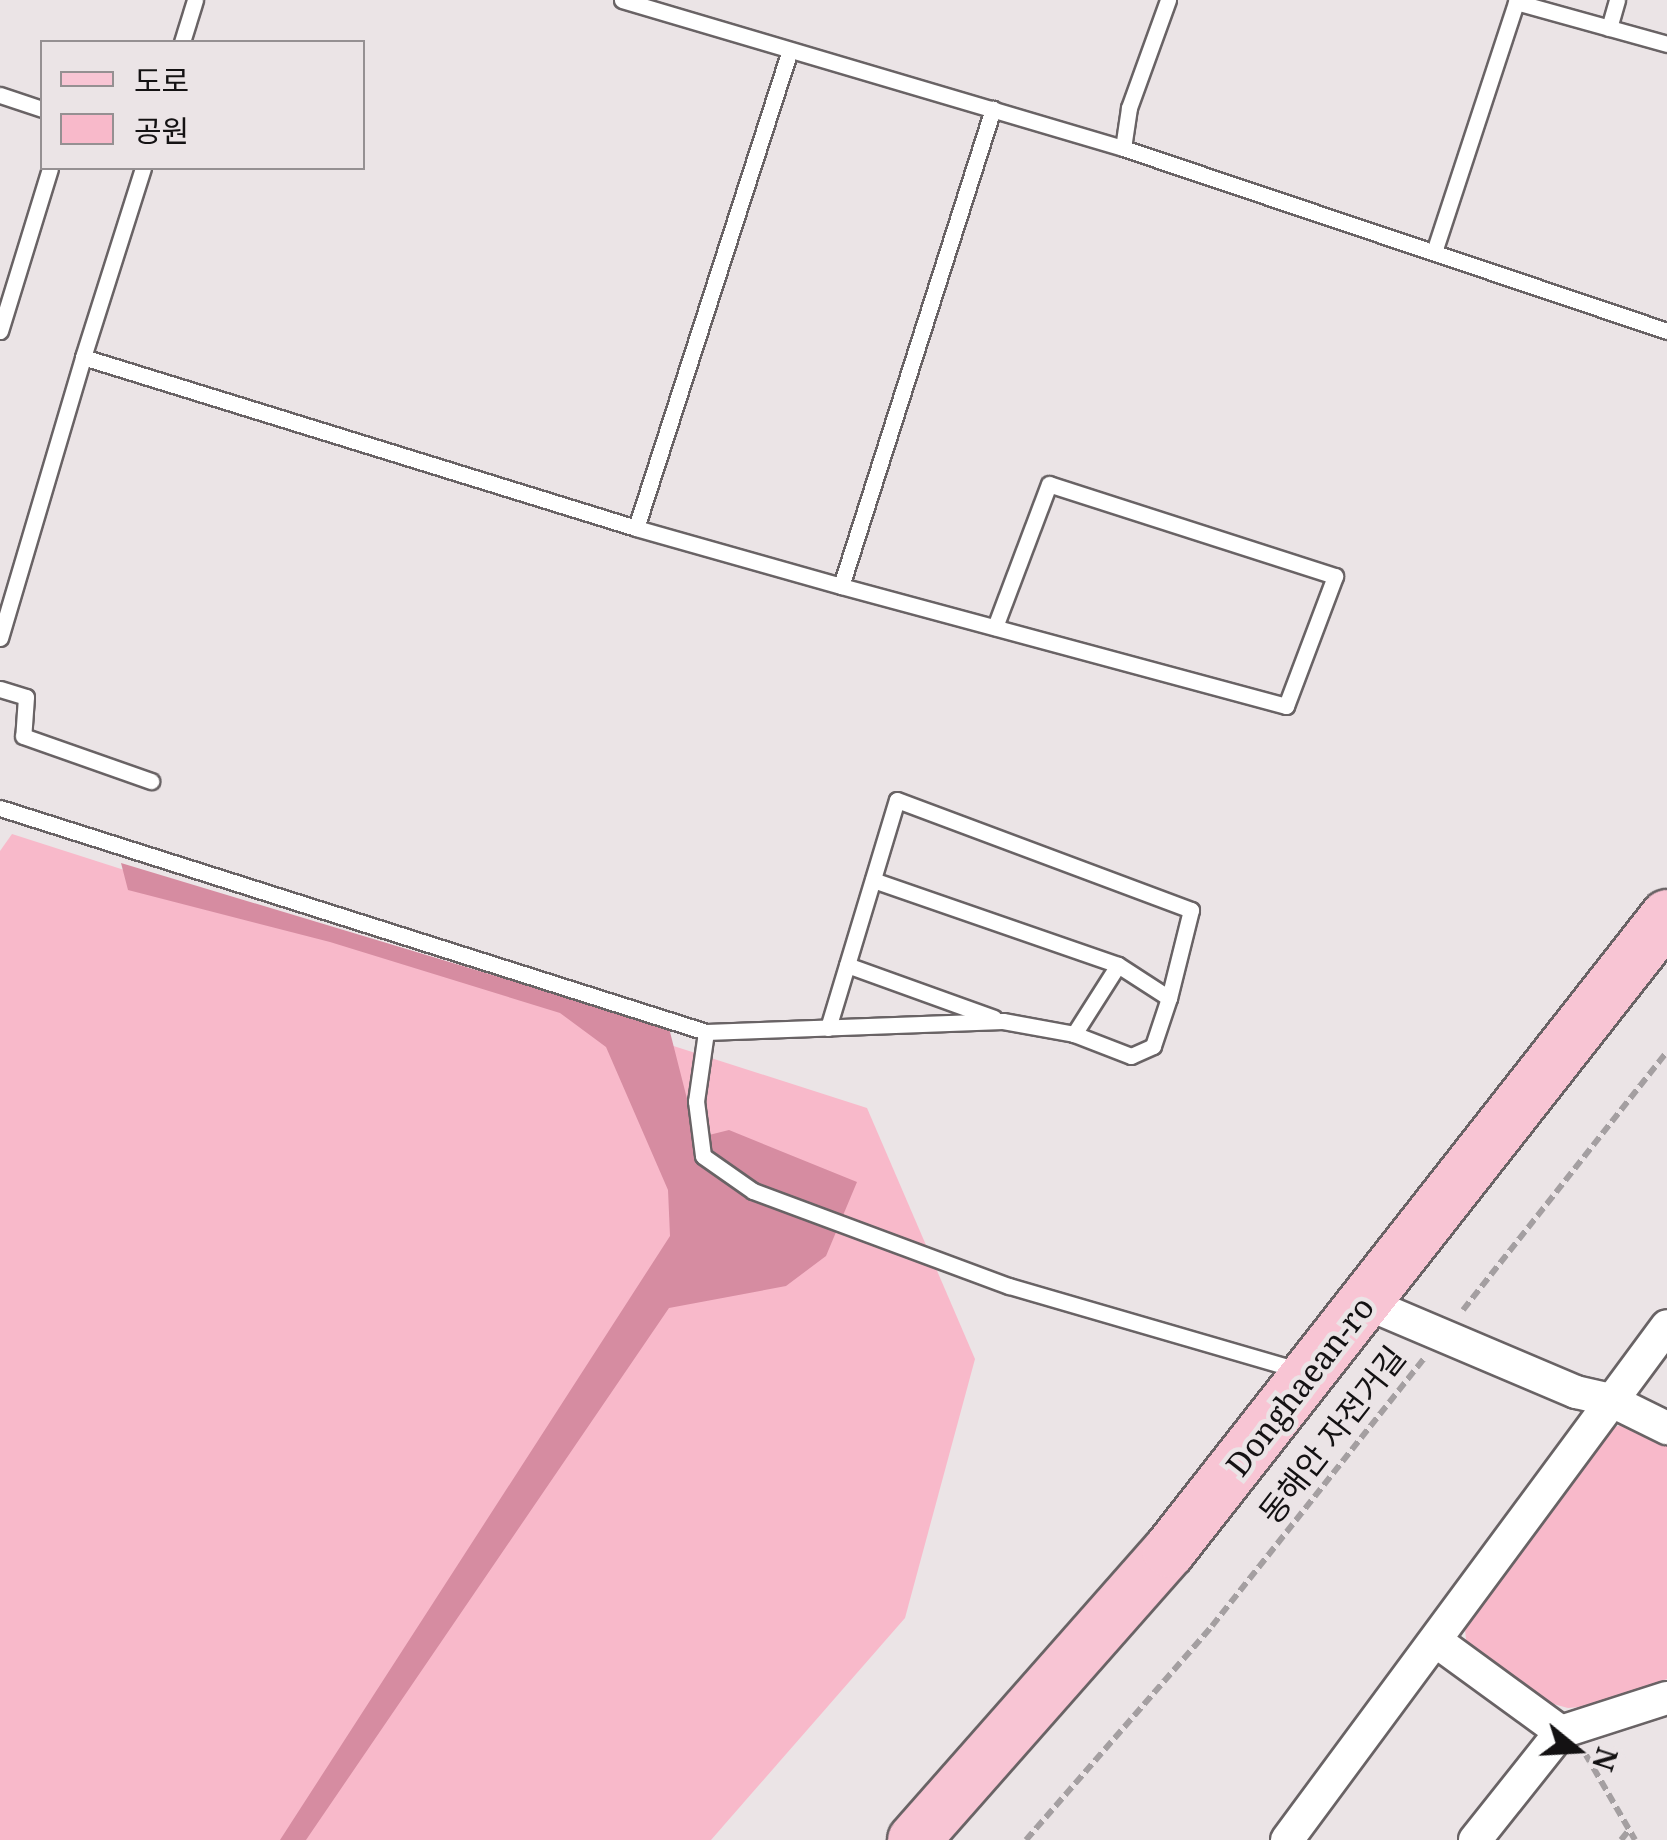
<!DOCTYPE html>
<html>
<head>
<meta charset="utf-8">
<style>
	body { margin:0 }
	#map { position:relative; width:1667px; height:1840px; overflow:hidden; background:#ebe4e6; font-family:"Noto Serif","Noto Sans KR",serif }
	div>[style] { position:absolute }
	.green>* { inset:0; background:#f8b9ca }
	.forest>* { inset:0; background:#d68ca1 }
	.path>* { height:6px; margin-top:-3px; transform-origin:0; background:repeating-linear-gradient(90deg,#a49fa1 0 10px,transparent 0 15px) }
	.roads { filter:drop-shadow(2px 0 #696365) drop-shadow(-2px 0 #696365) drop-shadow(0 2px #696365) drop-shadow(0 -2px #696365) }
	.service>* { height:15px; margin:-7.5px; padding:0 7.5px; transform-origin:7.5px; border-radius:7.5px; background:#fff }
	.minor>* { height:32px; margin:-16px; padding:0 16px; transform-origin:16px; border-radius:16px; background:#fff }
	.primary>* { height:52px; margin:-26px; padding:0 26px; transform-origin:26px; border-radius:26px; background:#f8c5d4 }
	span { translate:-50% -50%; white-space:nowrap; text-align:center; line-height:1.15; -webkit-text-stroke:9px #ebe4e6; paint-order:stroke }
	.street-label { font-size:32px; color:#141213 }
	.legend { position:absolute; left:40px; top:40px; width:325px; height:130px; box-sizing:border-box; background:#ebe4e6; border:2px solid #959092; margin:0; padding:12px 18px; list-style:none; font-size:30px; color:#141213 }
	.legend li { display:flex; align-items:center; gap:20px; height:50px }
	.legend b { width:50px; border:2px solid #959092 }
	.north { position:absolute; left:1527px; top:1700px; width:100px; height:100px; -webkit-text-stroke:8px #ebe4e6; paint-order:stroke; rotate:108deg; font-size:28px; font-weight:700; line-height:40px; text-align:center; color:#141213 }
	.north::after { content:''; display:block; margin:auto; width:35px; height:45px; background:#141213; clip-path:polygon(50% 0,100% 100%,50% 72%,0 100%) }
</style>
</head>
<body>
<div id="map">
	<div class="green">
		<i style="clip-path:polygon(12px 834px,867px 1108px,975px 1359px,905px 1618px,711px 1840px,0 1840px,0 851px)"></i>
		<i style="clip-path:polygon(1629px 1422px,1667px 1440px,1667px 1679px,1592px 1706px,1568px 1708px,1542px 1701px,1467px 1648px,1465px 1630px,1606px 1430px)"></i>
	</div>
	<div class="forest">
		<i style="clip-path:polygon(121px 863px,669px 1028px,697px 1138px,729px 1130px,857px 1182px,826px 1256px,786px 1286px,669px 1308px,306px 1840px,280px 1840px,670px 1236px,668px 1190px,606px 1047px,560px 1013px,330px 942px,128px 890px)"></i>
	</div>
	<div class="path">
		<i style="left:1463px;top:1310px;width:329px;rotate:-51.7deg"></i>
		<i style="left:1586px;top:1755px;width:98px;rotate:60deg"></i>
		<i style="left:1026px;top:1840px;width:284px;rotate:-49deg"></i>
		<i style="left:1212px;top:1626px;width:341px;rotate:-51.6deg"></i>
		<i style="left:1621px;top:1840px;width:13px;rotate:-51deg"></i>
	</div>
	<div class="roads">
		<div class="service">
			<i style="left:622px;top:0;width:522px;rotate:16.46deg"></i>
			<i style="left:1168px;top:0;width:115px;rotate:109.9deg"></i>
			<i style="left:1129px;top:108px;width:40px;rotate:98.5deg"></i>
			<i style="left:1123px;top:148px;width:574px;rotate:18.59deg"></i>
			<i style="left:1609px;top:28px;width:29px;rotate:-74deg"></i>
			<i style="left:182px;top:42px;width:44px;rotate:-72.8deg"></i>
			<i style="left:790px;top:50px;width:502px;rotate:107.86deg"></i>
			<i style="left:636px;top:528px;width:213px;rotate:15.8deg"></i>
			<i style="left:841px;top:586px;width:501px;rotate:-72.33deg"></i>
			<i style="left:0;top:95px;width:44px;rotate:18.4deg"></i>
			<i style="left:143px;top:168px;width:198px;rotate:107.6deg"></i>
			<i style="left:83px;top:357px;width:579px;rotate:17.18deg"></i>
			<i style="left:1435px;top:249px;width:260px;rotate:-71.8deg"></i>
			<i style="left:1516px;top:2px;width:157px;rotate:15.5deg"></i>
			<i style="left:0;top:331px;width:170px;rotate:-72.9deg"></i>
			<i style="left:841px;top:586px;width:461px;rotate:15.1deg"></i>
			<i style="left:1286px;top:706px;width:139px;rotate:-69.3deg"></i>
			<i style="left:1335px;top:576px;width:300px;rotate:-162.2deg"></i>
			<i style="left:1049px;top:484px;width:153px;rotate:110.7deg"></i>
			<i style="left:0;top:638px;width:293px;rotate:-73.5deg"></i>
			<i style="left:0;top:689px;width:27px;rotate:17deg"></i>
			<i style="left:26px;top:697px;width:39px;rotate:94deg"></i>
			<i style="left:23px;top:736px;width:136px;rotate:19.4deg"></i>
			<i style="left:0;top:808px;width:741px;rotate:17.6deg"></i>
			<i style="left:706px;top:1032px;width:297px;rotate:-2.1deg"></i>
			<i style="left:1003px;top:1021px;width:72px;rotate:10.4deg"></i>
			<i style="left:1074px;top:1034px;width:61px;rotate:21.1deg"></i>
			<i style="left:1131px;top:1056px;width:24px;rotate:-24deg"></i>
			<i style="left:1153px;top:1046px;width:51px;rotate:-71.6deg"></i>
			<i style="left:1169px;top:998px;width:61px;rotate:-147.1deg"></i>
			<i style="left:1118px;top:965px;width:82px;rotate:122.5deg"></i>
			<i style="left:873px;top:880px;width:259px;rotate:19.1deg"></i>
			<i style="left:847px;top:965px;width:156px;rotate:19.8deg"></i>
			<i style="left:828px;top:1028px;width:238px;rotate:-73.2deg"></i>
			<i style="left:897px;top:800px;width:314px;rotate:20.5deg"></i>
			<i style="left:1191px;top:910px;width:91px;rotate:104deg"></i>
			<i style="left:706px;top:1032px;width:70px;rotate:98.2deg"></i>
			<i style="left:696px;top:1101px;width:55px;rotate:82.7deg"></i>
			<i style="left:703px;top:1156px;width:61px;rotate:35deg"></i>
			<i style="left:753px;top:1191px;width:273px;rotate:20.4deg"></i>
			<i style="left:1009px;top:1286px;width:304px;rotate:16.2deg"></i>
		</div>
		<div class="minor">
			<i style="left:1366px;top:1303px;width:228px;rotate:23deg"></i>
			<i style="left:1576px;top:1392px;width:35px;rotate:13deg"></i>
			<i style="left:1610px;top:1400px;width:64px;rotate:26.2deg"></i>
			<i style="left:1436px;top:1641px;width:155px;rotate:36.1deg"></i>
			<i style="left:1287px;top:1840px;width:639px;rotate:-53.52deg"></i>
			<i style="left:1475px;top:1840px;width:138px;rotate:-51.5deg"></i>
			<i style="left:1561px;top:1732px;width:111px;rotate:-17.8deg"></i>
		</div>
		<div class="primary">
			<i style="left:914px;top:1840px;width:385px;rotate:-48.6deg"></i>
			<i style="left:1169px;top:1551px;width:807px;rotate:-51.89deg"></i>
		</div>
	</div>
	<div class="street-label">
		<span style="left:1300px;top:1386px;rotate:-52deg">Donghaean-ro</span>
		<span style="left:1332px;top:1435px;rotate:-52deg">동해안 자전거길</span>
	</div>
	<ul class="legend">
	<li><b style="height:12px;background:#f8c5d4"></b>도로</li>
	<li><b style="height:28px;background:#f8b9ca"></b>공원</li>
	</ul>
	<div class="north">N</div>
</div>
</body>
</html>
